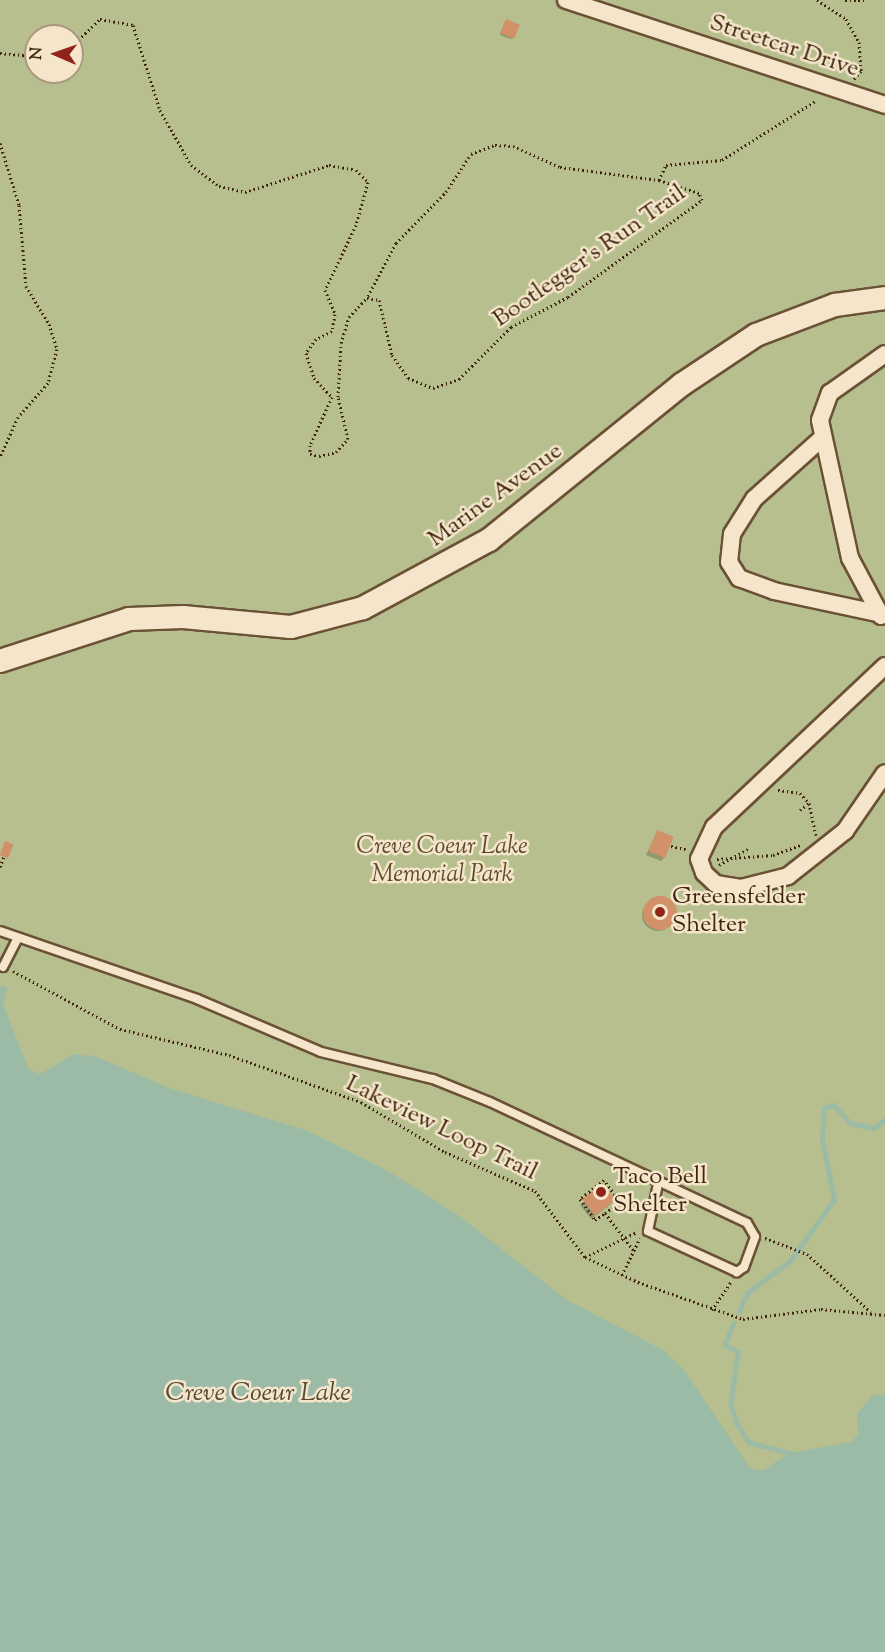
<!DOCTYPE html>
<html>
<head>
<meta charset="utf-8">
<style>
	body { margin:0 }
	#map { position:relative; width:885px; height:1652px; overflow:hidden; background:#f0d8af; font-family:"Sorts Mill Goudy",serif }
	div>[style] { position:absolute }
	.green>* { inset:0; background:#b6bf8d }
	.water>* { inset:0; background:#9bbba7 }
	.shadow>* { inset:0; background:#0003 }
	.round { border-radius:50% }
	.stream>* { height:4.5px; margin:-2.25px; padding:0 2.25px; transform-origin:2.25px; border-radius:2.25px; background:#9bbba7 }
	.building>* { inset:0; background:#d3916a; transform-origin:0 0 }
	.path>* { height:3px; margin-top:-1.5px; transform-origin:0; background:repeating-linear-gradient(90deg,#3f240e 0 1.5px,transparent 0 4.5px) }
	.roads { filter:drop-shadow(2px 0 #6b5136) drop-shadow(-2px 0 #6b5136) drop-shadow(0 2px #6b5136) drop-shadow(0 -2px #6b5136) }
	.lane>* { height:8px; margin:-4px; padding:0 4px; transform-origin:4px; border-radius:4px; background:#f5e6cb }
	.street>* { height:16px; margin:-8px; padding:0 8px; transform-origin:8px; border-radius:8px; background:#f5e6cb }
	.secondary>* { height:22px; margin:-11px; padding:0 11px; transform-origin:11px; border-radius:11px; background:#f5e6cb }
	.dots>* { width:16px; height:16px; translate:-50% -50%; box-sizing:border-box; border:3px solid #f5e6cb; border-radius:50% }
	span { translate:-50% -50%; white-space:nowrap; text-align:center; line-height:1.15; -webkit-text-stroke:5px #f5e6cb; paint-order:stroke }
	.street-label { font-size:24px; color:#3f240e }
	.park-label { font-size:24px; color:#5d4b2e; font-style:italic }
	.poi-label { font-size:24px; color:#3f240e }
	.left { translate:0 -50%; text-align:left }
	.water-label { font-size:26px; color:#564a34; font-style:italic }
	.north { position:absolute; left:24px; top:24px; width:60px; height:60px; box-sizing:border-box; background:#f5e6cb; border:2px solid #ac987f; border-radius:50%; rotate:272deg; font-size:16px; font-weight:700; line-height:24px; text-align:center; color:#3f240e }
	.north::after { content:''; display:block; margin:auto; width:21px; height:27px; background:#8f2418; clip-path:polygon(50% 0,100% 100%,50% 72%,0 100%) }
</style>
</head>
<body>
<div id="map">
	<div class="green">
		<i style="clip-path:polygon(evenodd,0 0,885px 0,885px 1652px,0 1652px,0 0,36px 36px,72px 36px,72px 72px,36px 72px,36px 36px)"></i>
	</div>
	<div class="water">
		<i style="clip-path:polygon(0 986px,7px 988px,3px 1004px,29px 1070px,40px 1074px,74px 1054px,97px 1057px,169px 1088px,308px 1131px,388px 1171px,458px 1215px,567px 1300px,663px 1350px,684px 1370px,750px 1468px,762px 1471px,789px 1453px,851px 1442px,858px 1435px,857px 1414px,873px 1395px,885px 1395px,885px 1652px,0 1652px)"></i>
	</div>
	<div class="shadow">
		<i style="clip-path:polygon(505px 22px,513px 38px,511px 39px,500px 35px)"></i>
		<i style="clip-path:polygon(657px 832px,665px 857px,661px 861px,646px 855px)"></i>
		<i class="round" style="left:642px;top:899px;width:32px;height:32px"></i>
		<i style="clip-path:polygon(603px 1186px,611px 1204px,591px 1219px,580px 1205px)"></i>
	</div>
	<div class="stream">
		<i style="left:739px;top:1312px;width:21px;rotate:-67deg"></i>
		<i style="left:747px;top:1293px;width:54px;rotate:-36.7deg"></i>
		<i style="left:790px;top:1261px;width:75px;rotate:-54.2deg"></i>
		<i style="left:834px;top:1200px;width:62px;rotate:-101.1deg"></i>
		<i style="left:822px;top:1139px;width:31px;rotate:-86deg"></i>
		<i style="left:824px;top:1108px;width:10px;rotate:-17deg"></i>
		<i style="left:834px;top:1105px;width:24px;rotate:48deg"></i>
		<i style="left:850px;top:1123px;width:25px;rotate:12deg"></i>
		<i style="left:874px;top:1128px;width:14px;rotate:-39deg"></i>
		<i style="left:734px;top:1323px;width:24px;rotate:112deg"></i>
		<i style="left:725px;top:1345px;width:15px;rotate:28deg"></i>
		<i style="left:738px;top:1352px;width:52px;rotate:97.7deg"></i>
		<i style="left:731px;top:1404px;width:21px;rotate:73deg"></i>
		<i style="left:737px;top:1424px;width:22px;rotate:56deg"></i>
		<i style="left:749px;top:1442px;width:41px;rotate:15.4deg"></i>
	</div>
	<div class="building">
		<i style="left:506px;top:19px;width:15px;height:15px;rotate:23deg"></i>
		<i style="left:657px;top:830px;width:18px;height:23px;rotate:22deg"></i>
		<i style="left:5px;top:841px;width:9px;height:15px;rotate:21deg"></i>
		<i class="round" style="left:643px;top:896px;width:34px;height:34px"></i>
		<i style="left:603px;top:1183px;width:21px;height:26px;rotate:53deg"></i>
	</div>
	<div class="path">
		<i style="left:817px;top:0;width:35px;rotate:33deg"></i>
		<i style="left:846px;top:19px;width:26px;rotate:61deg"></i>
		<i style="left:859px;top:42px;width:29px;rotate:86deg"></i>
		<i style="left:861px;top:71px;width:11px;rotate:131deg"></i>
		<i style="left:845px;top:0;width:22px"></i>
		<i style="left:72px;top:46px;width:39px;rotate:-44deg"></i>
		<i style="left:100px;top:19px;width:34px;rotate:10deg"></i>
		<i style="left:133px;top:25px;width:89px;rotate:72.4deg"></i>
		<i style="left:160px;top:110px;width:63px;rotate:60.6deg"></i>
		<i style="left:191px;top:165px;width:35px;rotate:37deg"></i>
		<i style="left:219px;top:186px;width:27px;rotate:13deg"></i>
		<i style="left:245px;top:192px;width:88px;rotate:-17.8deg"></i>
		<i style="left:329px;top:165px;width:27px;rotate:10deg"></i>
		<i style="left:356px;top:170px;width:17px;rotate:45deg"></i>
		<i style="left:368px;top:182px;width:45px;rotate:105.6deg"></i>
		<i style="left:356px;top:225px;width:72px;rotate:115.5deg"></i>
		<i style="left:325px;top:290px;width:26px;rotate:67deg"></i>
		<i style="left:335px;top:314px;width:17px;rotate:100deg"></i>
		<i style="left:332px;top:331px;width:18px;rotate:153deg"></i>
		<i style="left:316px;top:339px;width:17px;rotate:126deg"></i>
		<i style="left:306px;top:353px;width:26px;rotate:72deg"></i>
		<i style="left:314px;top:378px;width:26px;rotate:47deg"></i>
		<i style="left:332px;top:397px;width:53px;rotate:114.6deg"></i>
		<i style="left:310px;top:445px;width:9px;rotate:90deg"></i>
		<i style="left:310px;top:454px;width:9px;rotate:13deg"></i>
		<i style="left:319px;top:456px;width:17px;rotate:-13deg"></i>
		<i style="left:336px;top:452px;width:18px;rotate:-47deg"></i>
		<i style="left:348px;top:439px;width:43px;rotate:-103.4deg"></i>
		<i style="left:338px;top:397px;width:54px;rotate:-86.8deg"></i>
		<i style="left:341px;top:343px;width:27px;rotate:-73deg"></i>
		<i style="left:349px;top:317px;width:26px;rotate:-47deg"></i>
		<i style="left:367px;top:298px;width:12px;rotate:9deg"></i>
		<i style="left:379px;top:300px;width:57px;rotate:76.7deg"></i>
		<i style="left:392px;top:355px;width:28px;rotate:55deg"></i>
		<i style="left:408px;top:378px;width:27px;rotate:22deg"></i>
		<i style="left:433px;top:388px;width:28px;rotate:-19deg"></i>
		<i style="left:459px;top:379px;width:74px;rotate:-45deg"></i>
		<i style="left:511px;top:327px;width:64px;rotate:-27.8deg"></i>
		<i style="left:568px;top:297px;width:165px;rotate:-35.9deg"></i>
		<i style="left:702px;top:200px;width:8px;rotate:-113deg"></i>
		<i style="left:699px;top:193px;width:42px;rotate:-162deg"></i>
		<i style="left:0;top:53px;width:36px;rotate:5deg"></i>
		<i style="left:0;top:143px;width:65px;rotate:73deg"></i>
		<i style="left:19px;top:205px;width:81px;rotate:85.1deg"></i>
		<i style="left:26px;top:286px;width:44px;rotate:58.8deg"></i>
		<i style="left:49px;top:324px;width:26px;rotate:72deg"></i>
		<i style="left:57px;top:349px;width:35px;rotate:105deg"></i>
		<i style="left:48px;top:383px;width:45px;rotate:131.4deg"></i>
		<i style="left:18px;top:417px;width:44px;rotate:114.2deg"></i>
		<i style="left:659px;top:180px;width:17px;rotate:-65deg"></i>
		<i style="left:666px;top:165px;width:56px;rotate:-5.1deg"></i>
		<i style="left:722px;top:160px;width:112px;rotate:-32.3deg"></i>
		<i style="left:368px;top:296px;width:60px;rotate:-62.2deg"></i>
		<i style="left:396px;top:243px;width:71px;rotate:-45.6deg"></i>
		<i style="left:446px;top:192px;width:45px;rotate:-56.7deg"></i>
		<i style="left:471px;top:154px;width:26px;rotate:-21deg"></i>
		<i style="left:495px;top:145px;width:18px;rotate:3deg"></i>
		<i style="left:513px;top:146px;width:51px;rotate:24.1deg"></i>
		<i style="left:560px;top:167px;width:100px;rotate:7.5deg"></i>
		<i style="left:778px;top:790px;width:22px;rotate:8deg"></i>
		<i style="left:800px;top:793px;width:13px;rotate:48deg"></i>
		<i style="left:809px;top:803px;width:33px;rotate:78deg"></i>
		<i style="left:800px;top:810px;width:11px;rotate:-38deg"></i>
		<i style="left:671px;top:846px;width:17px;rotate:13deg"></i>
		<i style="left:717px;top:859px;width:56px;rotate:-4.1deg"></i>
		<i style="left:773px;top:855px;width:30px;rotate:-20deg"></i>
		<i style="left:719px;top:865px;width:35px;rotate:-29deg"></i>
		<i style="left:0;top:867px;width:12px;rotate:-70deg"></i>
		<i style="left:13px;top:971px;width:122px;rotate:28.5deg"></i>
		<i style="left:120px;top:1029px;width:112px;rotate:13.4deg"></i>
		<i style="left:229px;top:1055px;width:140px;rotate:19.6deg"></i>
		<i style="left:361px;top:1102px;width:98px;rotate:30.8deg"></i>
		<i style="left:445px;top:1152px;width:98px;rotate:23.4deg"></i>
		<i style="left:535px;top:1191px;width:83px;rotate:52.9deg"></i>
		<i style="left:585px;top:1257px;width:59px;rotate:25.3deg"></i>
		<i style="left:638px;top:1282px;width:111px;rotate:19.4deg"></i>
		<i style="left:743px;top:1319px;width:79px;rotate:-7.3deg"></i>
		<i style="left:821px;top:1309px;width:64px;rotate:5.4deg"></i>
		<i style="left:605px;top:1213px;width:19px;rotate:-36deg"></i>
		<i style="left:620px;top:1202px;width:27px;rotate:-126deg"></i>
		<i style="left:604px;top:1180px;width:31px;rotate:142deg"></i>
		<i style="left:580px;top:1199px;width:26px;rotate:54deg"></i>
		<i style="left:595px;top:1220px;width:12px;rotate:-35deg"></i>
		<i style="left:605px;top:1213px;width:48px;rotate:52.7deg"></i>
		<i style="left:765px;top:1238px;width:45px;rotate:20.9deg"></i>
		<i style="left:807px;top:1254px;width:86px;rotate:42.2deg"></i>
		<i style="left:585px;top:1257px;width:58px;rotate:-25.7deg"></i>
		<i style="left:622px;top:1275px;width:41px;rotate:-64.1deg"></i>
		<i style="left:712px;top:1310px;width:34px;rotate:-56deg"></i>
	</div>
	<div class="roads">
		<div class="lane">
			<i style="left:0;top:931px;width:208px;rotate:19deg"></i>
			<i style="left:197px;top:999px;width:135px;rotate:23.1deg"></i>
			<i style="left:321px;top:1052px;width:115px;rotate:13.6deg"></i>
			<i style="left:433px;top:1079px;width:61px;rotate:22deg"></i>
			<i style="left:490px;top:1102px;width:284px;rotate:25.2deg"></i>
			<i style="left:747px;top:1223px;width:16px;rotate:60deg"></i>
			<i style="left:755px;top:1237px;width:32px;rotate:110deg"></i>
			<i style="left:744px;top:1267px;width:9px;rotate:144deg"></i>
			<i style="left:737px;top:1272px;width:98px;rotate:-155.3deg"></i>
			<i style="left:648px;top:1231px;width:48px;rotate:-78deg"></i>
			<i style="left:3px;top:967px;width:33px;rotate:-63deg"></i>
		</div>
		<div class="street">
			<i style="left:566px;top:0;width:336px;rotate:18.2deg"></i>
			<i style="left:821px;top:439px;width:90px;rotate:138.2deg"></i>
			<i style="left:754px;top:499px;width:41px;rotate:122.2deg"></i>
			<i style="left:732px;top:534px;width:28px;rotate:96deg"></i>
			<i style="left:729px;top:562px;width:19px;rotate:58deg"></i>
			<i style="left:739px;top:578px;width:37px;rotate:20deg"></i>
			<i style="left:774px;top:591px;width:105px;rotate:12.1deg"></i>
			<i style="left:881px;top:616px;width:66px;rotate:-118.1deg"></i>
			<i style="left:850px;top:558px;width:141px;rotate:-102.3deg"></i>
			<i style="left:820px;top:420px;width:29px;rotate:-70deg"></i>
			<i style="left:830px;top:393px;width:67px;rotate:-35.3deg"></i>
			<i style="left:885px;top:666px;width:235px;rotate:136.7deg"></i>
			<i style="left:714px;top:827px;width:35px;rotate:115deg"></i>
			<i style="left:699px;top:859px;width:15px;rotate:70deg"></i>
			<i style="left:704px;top:873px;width:16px;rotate:43deg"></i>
			<i style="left:716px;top:884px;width:25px;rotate:9deg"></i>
			<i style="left:741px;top:888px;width:49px;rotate:-14.3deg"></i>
			<i style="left:788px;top:876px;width:73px;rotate:-38.3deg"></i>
			<i style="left:845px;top:831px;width:70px;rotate:-55.4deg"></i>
		</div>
		<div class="secondary">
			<i style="left:0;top:661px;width:136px;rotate:-18deg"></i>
			<i style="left:129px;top:619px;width:54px;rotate:-2.1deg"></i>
			<i style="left:183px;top:617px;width:108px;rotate:5.3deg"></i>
			<i style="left:291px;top:627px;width:74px;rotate:-14.8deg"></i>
			<i style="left:363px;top:608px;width:143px;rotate:-28.4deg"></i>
			<i style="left:489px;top:540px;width:247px;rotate:-38.9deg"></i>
			<i style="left:681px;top:385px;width:90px;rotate:-33.7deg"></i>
			<i style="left:756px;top:335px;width:85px;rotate:-20.8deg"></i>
			<i style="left:835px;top:305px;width:50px;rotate:-8deg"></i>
		</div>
	</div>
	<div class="dots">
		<i style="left:660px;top:912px;background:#8f2418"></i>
		<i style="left:601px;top:1192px;background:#8f2418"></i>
	</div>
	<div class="street-label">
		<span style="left:784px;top:47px;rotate:18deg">Streetcar Drive</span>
		<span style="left:590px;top:257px;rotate:-35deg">Bootlegger's Run Trail</span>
		<span style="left:496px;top:496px;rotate:-36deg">Marine Avenue</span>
		<span style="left:441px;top:1129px;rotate:26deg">Lakeview Loop Trail</span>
	</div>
	<div class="park-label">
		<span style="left:442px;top:862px">Creve Coeur Lake<br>Memorial Park</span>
	</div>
	<div class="poi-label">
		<span class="left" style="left:672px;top:912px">Greensfelder<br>Shelter</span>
		<span class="left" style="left:613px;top:1192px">Taco Bell<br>Shelter</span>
	</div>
	<div class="water-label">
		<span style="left:258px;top:1394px">Creve Coeur Lake</span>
	</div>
	<div class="north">N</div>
</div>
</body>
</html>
